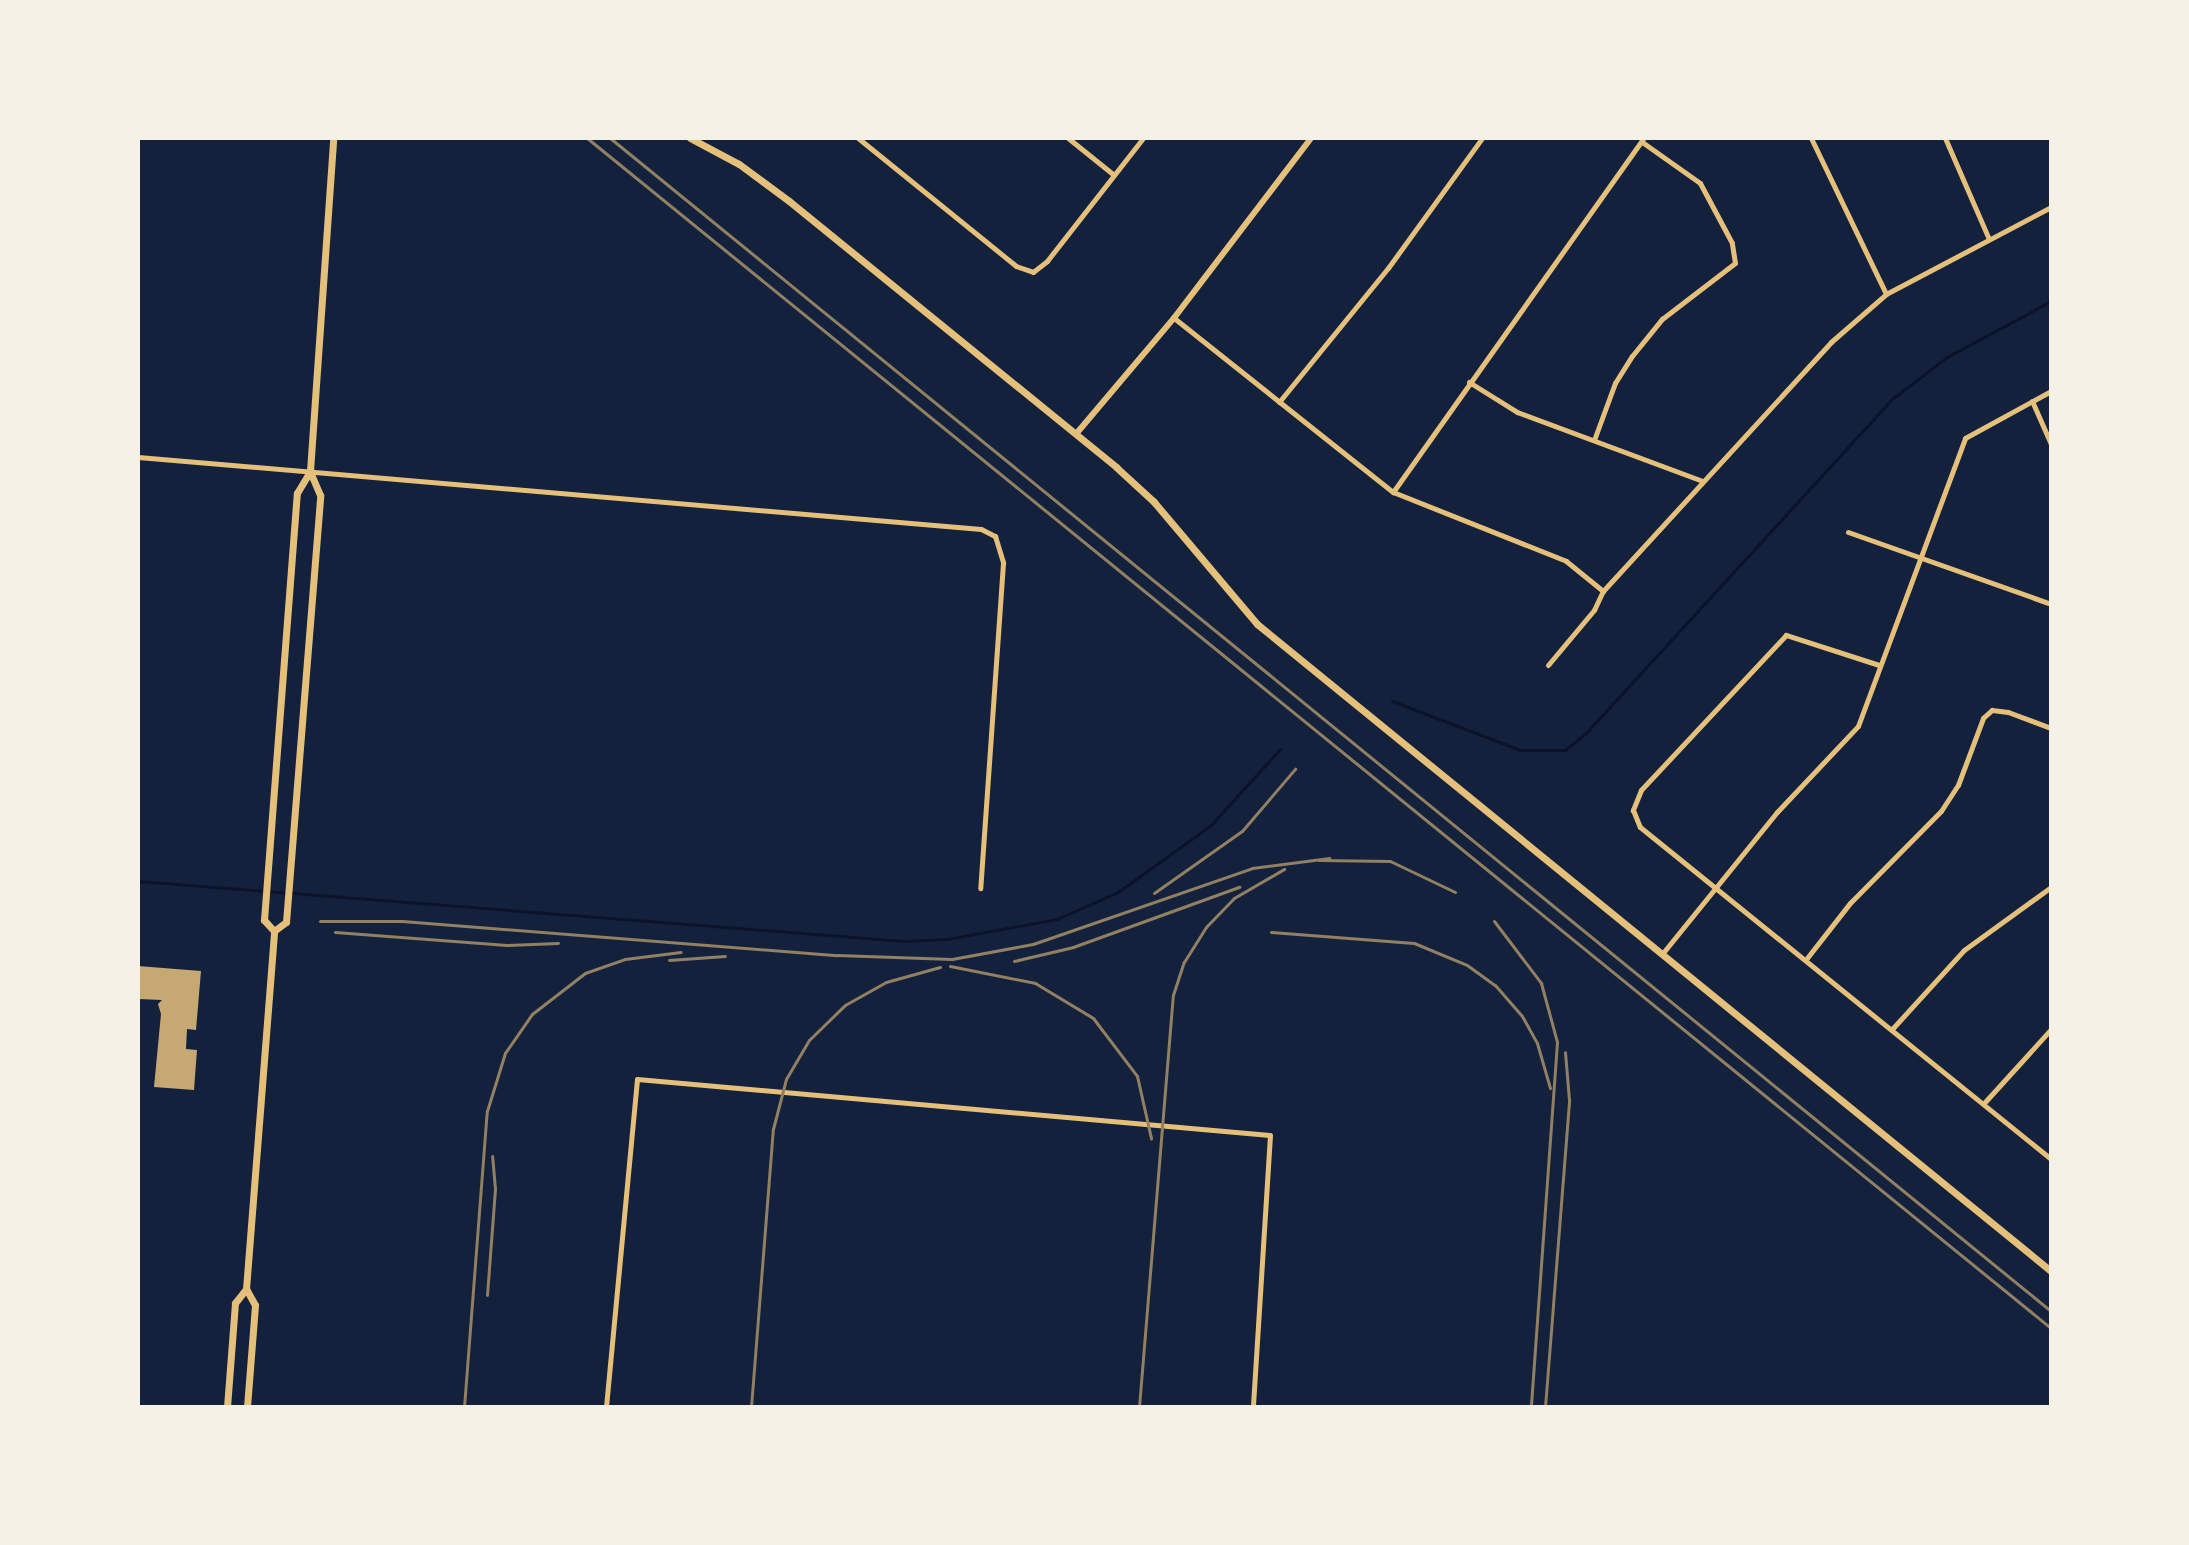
<!DOCTYPE html>
<html>
<head>
<meta charset="utf-8">
<style>
	body { margin:0 }
	#map { position:relative; width:2189px; height:1545px; overflow:hidden; background:#14213d; font-family:"IBM Plex Serif",serif }
	div>[style] { position:absolute }
	.stream>* { height:3px; margin:-1.5px; padding:0 1.5px; transform-origin:1.5px; border-radius:1.5px; background:#0b132b }
	.building>* { inset:0; background:#c6a872 }
	.minor>* { height:5px; margin:-2.5px; padding:0 2.5px; transform-origin:2.5px; border-radius:2.5px; background:#e5c07b }
	.tertiary>* { height:6px; margin:-3px; padding:0 3px; transform-origin:3px; border-radius:3px; background:#e5c07b }
	.secondary>* { height:7px; margin:-3.5px; padding:0 3.5px; transform-origin:3.5px; border-radius:3.5px; background:#e5c07b }
	.rail>* { height:3px; margin:-1.5px; padding:0 1.5px; transform-origin:1.5px; border-radius:1.5px; background:#918062 }
	span { translate:-50% -50%; white-space:nowrap; text-align:center; line-height:1.15; -webkit-text-stroke:6px #f6f1e7; paint-order:stroke }
	.frame { position:absolute; inset:0; border:140px solid #f6f1e7; pointer-events:none }
</style>
</head>
<body>
<div id="map">
	<div class="stream">
		<i style="left:1392px;top:701px;width:137px;rotate:20.9deg"></i>
		<i style="left:1520px;top:750px;width:45px"></i>
		<i style="left:1565px;top:750px;width:26px;rotate:-39deg"></i>
		<i style="left:1585px;top:734px;width:454px;rotate:-47.5deg"></i>
		<i style="left:1892px;top:399px;width:69px;rotate:-37.4deg"></i>
		<i style="left:1947px;top:357px;width:118px;rotate:-28.3deg"></i>
		<i style="left:138px;top:881px;width:768px;rotate:4.48deg"></i>
		<i style="left:904px;top:941px;width:43px;rotate:-2.7deg"></i>
		<i style="left:947px;top:939px;width:112px;rotate:-10.3deg"></i>
		<i style="left:1057px;top:919px;width:67px;rotate:-23.9deg"></i>
		<i style="left:1118px;top:892px;width:113px;rotate:-35.7deg"></i>
		<i style="left:1210px;top:826px;width:104px;rotate:-47.7deg"></i>
	</div>
	<div class="building">
		<i style="clip-path:polygon(138px 966px,201px 971px,196px 1030px,187px 1029px,186px 1049px,197px 1050px,194px 1090px,154px 1087px,161px 1014px,158px 1004px,162px 1000px,138px 999px)"></i>
	</div>
	<div class="minor">
		<i style="left:858px;top:138px;width:203px;rotate:39deg"></i>
		<i style="left:1016px;top:266px;width:18px;rotate:19deg"></i>
		<i style="left:1033px;top:272px;width:18px;rotate:-38deg"></i>
		<i style="left:1047px;top:261px;width:156px;rotate:-52deg"></i>
		<i style="left:1068px;top:138px;width:59px;rotate:38.8deg"></i>
		<i style="left:1811px;top:138px;width:173px;rotate:64.3deg"></i>
		<i style="left:1945px;top:138px;width:110px;rotate:66.5deg"></i>
		<i style="left:1174px;top:318px;width:280px;rotate:38.5deg"></i>
		<i style="left:1393px;top:492px;width:186px;rotate:21.7deg"></i>
		<i style="left:1566px;top:561px;width:48px;rotate:39deg"></i>
		<i style="left:1469px;top:382px;width:57px;rotate:32deg"></i>
		<i style="left:1517px;top:412px;width:198px;rotate:20.4deg"></i>
		<i style="left:2032px;top:401px;width:47px;rotate:66.2deg"></i>
		<i style="left:1279px;top:402px;width:173px;rotate:-50.9deg"></i>
		<i style="left:1388px;top:268px;width:160px;rotate:-54.1deg"></i>
		<i style="left:1594px;top:440px;width:61px;rotate:-69.8deg"></i>
		<i style="left:1615px;top:383px;width:32px;rotate:-58deg"></i>
		<i style="left:1632px;top:356px;width:48px;rotate:-51deg"></i>
		<i style="left:1662px;top:319px;width:92px;rotate:-37.5deg"></i>
		<i style="left:1735px;top:263px;width:20px;rotate:-99deg"></i>
		<i style="left:1732px;top:243px;width:68px;rotate:-118.1deg"></i>
		<i style="left:1700px;top:183px;width:71px;rotate:-144.7deg"></i>
		<i style="left:138px;top:457px;width:846px;rotate:4.88deg"></i>
		<i style="left:981px;top:529px;width:16px;rotate:27deg"></i>
		<i style="left:995px;top:536px;width:28px;rotate:73deg"></i>
		<i style="left:1003px;top:563px;width:326px;rotate:94deg"></i>
		<i style="left:1393px;top:492px;width:434px;rotate:-54.7deg"></i>
		<i style="left:1848px;top:532px;width:215px;rotate:19.5deg"></i>
		<i style="left:1548px;top:665px;width:72px;rotate:-50.1deg"></i>
		<i style="left:1594px;top:610px;width:21px;rotate:-65deg"></i>
		<i style="left:1603px;top:591px;width:338px;rotate:-47.5deg"></i>
		<i style="left:1831px;top:342px;width:73px;rotate:-41.1deg"></i>
		<i style="left:1886px;top:294px;width:187px;rotate:-27.8deg"></i>
		<i style="left:1879px;top:665px;width:98px;rotate:-162.1deg"></i>
		<i style="left:1786px;top:635px;width:212px;rotate:133.1deg"></i>
		<i style="left:1641px;top:790px;width:22px;rotate:112deg"></i>
		<i style="left:1633px;top:810px;width:18px;rotate:68deg"></i>
		<i style="left:1640px;top:827px;width:528px;rotate:38.93deg"></i>
		<i style="left:1662px;top:954px;width:183px;rotate:-51deg"></i>
		<i style="left:1777px;top:812px;width:118px;rotate:-46.7deg"></i>
		<i style="left:1858px;top:726px;width:307px;rotate:-69.6deg"></i>
		<i style="left:1965px;top:438px;width:98px;rotate:-28.7deg"></i>
		<i style="left:1807px;top:958px;width:70px;rotate:-52deg"></i>
		<i style="left:1850px;top:903px;width:129px;rotate:-45.3deg"></i>
		<i style="left:1941px;top:811px;width:31px;rotate:-57deg"></i>
		<i style="left:1958px;top:785px;width:72px;rotate:-69.5deg"></i>
		<i style="left:1983px;top:718px;width:12px;rotate:-42deg"></i>
		<i style="left:1992px;top:710px;width:16px;rotate:7deg"></i>
		<i style="left:2008px;top:712px;width:46px;rotate:20.4deg"></i>
		<i style="left:1893px;top:1028px;width:105px;rotate:-47.7deg"></i>
		<i style="left:1964px;top:950px;width:107px;rotate:-35.9deg"></i>
		<i style="left:1984px;top:1103px;width:100px;rotate:-47.8deg"></i>
		<i style="left:606px;top:1407px;width:329px;rotate:-84.6deg"></i>
		<i style="left:637px;top:1079px;width:635px;rotate:5.06deg"></i>
		<i style="left:1270px;top:1135px;width:273px;rotate:93.6deg"></i>
	</div>
	<div class="tertiary">
		<i style="left:1076px;top:434px;width:152px;rotate:-49.8deg"></i>
		<i style="left:1174px;top:318px;width:226px;rotate:-52.7deg"></i>
	</div>
	<div class="secondary">
		<i style="left:690px;top:138px;width:55px;rotate:28deg"></i>
		<i style="left:739px;top:164px;width:62px;rotate:36.5deg"></i>
		<i style="left:789px;top:201px;width:422px;rotate:39.1deg"></i>
		<i style="left:1116px;top:467px;width:52px;rotate:42.6deg"></i>
		<i style="left:1154px;top:502px;width:160px;rotate:49.8deg"></i>
		<i style="left:1257px;top:624px;width:1024px;rotate:39.18deg"></i>
		<i style="left:274px;top:931px;width:15px;rotate:-37deg"></i>
		<i style="left:286px;top:922px;width:428px;rotate:-85.4deg"></i>
		<i style="left:320px;top:495px;width:26px;rotate:-113deg"></i>
		<i style="left:227px;top:1407px;width:104px;rotate:-85.6deg"></i>
		<i style="left:235px;top:1303px;width:18px;rotate:-52deg"></i>
		<i style="left:247px;top:1407px;width:102px;rotate:-85.5deg"></i>
		<i style="left:255px;top:1305px;width:18px;rotate:-119deg"></i>
		<i style="left:246px;top:1289px;width:359px;rotate:-85.5deg"></i>
		<i style="left:274px;top:931px;width:15px;rotate:-132deg"></i>
		<i style="left:264px;top:920px;width:428px;rotate:-85.6deg"></i>
		<i style="left:297px;top:493px;width:26px;rotate:-59deg"></i>
		<i style="left:310px;top:471px;width:334px;rotate:-86deg"></i>
	</div>
	<div class="rail">
		<i style="left:587px;top:138px;width:1887px;rotate:39.11deg"></i>
		<i style="left:610px;top:138px;width:1858px;rotate:39.15deg"></i>
		<i style="left:1319px;top:860px;width:71px;rotate:0.8deg"></i>
		<i style="left:1390px;top:861px;width:72px;rotate:25.5deg"></i>
		<i style="left:1154px;top:893px;width:108px;rotate:-35.2deg"></i>
		<i style="left:1242px;top:831px;width:82px;rotate:-49.5deg"></i>
		<i style="left:320px;top:921px;width:82px"></i>
		<i style="left:402px;top:921px;width:436px;rotate:4.5deg"></i>
		<i style="left:837px;top:955px;width:115px;rotate:2deg"></i>
		<i style="left:952px;top:959px;width:82px;rotate:-10.5deg"></i>
		<i style="left:1033px;top:944px;width:232px;rotate:-19.1deg"></i>
		<i style="left:1252px;top:868px;width:78px;rotate:-7.4deg"></i>
		<i style="left:1494px;top:921px;width:78px;rotate:52.8deg"></i>
		<i style="left:1541px;top:983px;width:61px;rotate:74.8deg"></i>
		<i style="left:1557px;top:1042px;width:366px;rotate:94.1deg"></i>
		<i style="left:335px;top:932px;width:172px;rotate:4.3deg"></i>
		<i style="left:507px;top:945px;width:51px;rotate:-2.2deg"></i>
		<i style="left:1271px;top:932px;width:143px;rotate:4.4deg"></i>
		<i style="left:1414px;top:943px;width:57px;rotate:22.5deg"></i>
		<i style="left:1467px;top:965px;width:34px;rotate:36deg"></i>
		<i style="left:1495px;top:985px;width:41px;rotate:48.9deg"></i>
		<i style="left:1522px;top:1016px;width:31px;rotate:61deg"></i>
		<i style="left:1537px;top:1043px;width:47px;rotate:73.9deg"></i>
		<i style="left:669px;top:960px;width:56px;rotate:-4.1deg"></i>
		<i style="left:1014px;top:961px;width:61px;rotate:-13.3deg"></i>
		<i style="left:1073px;top:947px;width:177px;rotate:-19.9deg"></i>
		<i style="left:950px;top:966px;width:87px;rotate:11.3deg"></i>
		<i style="left:1035px;top:983px;width:68px;rotate:31.1deg"></i>
		<i style="left:1093px;top:1018px;width:73px;rotate:52.8deg"></i>
		<i style="left:1137px;top:1076px;width:64px;rotate:77.3deg"></i>
		<i style="left:487px;top:1295px;width:106px;rotate:-85.7deg"></i>
		<i style="left:495px;top:1189px;width:33px;rotate:-95deg"></i>
		<i style="left:464px;top:1407px;width:297px;rotate:-85.6deg"></i>
		<i style="left:487px;top:1111px;width:61px;rotate:-72.8deg"></i>
		<i style="left:505px;top:1053px;width:47px;rotate:-55.3deg"></i>
		<i style="left:532px;top:1014px;width:67px;rotate:-37.7deg"></i>
		<i style="left:585px;top:973px;width:42px;rotate:-19.3deg"></i>
		<i style="left:625px;top:959px;width:56px;rotate:-7.1deg"></i>
		<i style="left:751px;top:1407px;width:279px;rotate:-85.5deg"></i>
		<i style="left:773px;top:1129px;width:52px;rotate:-75.4deg"></i>
		<i style="left:786px;top:1079px;width:45px;rotate:-59.5deg"></i>
		<i style="left:809px;top:1040px;width:50px;rotate:-44.2deg"></i>
		<i style="left:845px;top:1005px;width:47px;rotate:-29.3deg"></i>
		<i style="left:886px;top:982px;width:56px;rotate:-15.5deg"></i>
		<i style="left:1139px;top:1407px;width:413px;rotate:-85.3deg"></i>
		<i style="left:1173px;top:995px;width:35px;rotate:-72deg"></i>
		<i style="left:1184px;top:962px;width:41px;rotate:-57.8deg"></i>
		<i style="left:1206px;top:927px;width:40px;rotate:-46deg"></i>
		<i style="left:1234px;top:898px;width:58px;rotate:-30.1deg"></i>
		<i style="left:1545px;top:1407px;width:308px;rotate:-85.5deg"></i>
		<i style="left:1569px;top:1100px;width:48px;rotate:-94.8deg"></i>
	</div>
	<div class="frame"></div>
</div>
</body>
</html>
